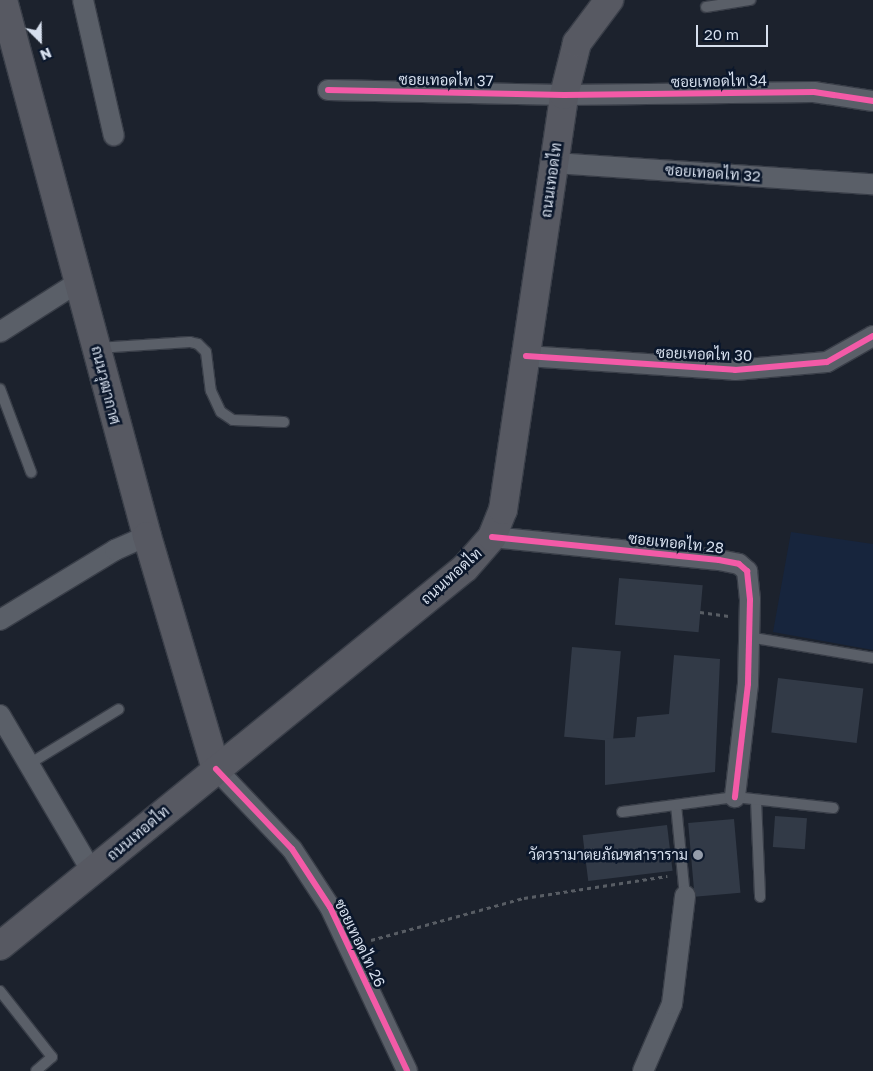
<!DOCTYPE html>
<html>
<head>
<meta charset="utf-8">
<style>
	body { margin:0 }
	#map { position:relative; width:873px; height:1071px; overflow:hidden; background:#1c222d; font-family:"Golos Text",Sarabun,sans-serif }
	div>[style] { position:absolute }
	.built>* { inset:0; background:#17253d }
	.building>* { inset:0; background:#323a47; transform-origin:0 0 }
	.path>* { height:3px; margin-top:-1.5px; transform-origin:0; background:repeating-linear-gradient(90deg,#585d64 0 4px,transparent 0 8px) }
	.roads { filter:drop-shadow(1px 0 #393e48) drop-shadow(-1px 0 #393e48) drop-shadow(0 1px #393e48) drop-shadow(0 -1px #393e48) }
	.lane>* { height:10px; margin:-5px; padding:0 5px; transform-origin:5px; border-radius:5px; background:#5a5f68 }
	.street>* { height:20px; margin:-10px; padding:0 10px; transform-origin:10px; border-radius:10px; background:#5a5f68 }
	.secondary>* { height:28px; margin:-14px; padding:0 14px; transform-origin:14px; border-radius:14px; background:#575962 }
	.cycleway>* { height:6px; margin:-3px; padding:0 3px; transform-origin:3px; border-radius:3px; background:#f35aa7 }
	.dots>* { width:14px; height:14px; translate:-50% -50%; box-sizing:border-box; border:2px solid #0b172b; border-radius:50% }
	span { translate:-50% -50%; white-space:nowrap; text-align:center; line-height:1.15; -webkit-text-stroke:5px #0b172b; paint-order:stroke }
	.street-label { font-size:15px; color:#d6dfed }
	.poi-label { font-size:15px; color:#d6dfed }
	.right { translate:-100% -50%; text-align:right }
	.north { position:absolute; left:15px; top:15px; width:50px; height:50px; -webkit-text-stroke:4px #0b172b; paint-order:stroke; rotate:157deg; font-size:14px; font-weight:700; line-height:20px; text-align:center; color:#d6dfed }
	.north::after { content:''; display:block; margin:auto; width:18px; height:22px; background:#d6dfed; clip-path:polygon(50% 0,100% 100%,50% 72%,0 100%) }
	.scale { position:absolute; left:696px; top:25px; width:72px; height:22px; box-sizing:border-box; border:2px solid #d6dfed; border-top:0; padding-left:6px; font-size:15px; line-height:18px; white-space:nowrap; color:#d6dfed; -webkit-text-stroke:4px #0b172b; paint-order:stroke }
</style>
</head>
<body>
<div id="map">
	<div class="built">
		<i style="clip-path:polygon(791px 532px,873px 544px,873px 650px,773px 632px)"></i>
	</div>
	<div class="building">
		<i style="left:619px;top:578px;width:84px;height:47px;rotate:5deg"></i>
		<i style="left:572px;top:647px;width:49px;height:90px;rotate:5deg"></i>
		<i style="clip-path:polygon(674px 655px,720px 659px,715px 772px,605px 785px,605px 739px,635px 737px,637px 717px,669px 714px)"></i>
		<i style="left:778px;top:678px;width:86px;height:55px;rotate:7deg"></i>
		<i style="left:775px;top:816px;width:32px;height:31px;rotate:4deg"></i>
		<i style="left:734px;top:819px;width:74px;height:46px;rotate:85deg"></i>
		<i style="left:667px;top:825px;width:46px;height:85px;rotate:83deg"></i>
	</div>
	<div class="path">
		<i style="left:700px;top:612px;width:29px;rotate:8deg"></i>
		<i style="left:371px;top:940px;width:159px;rotate:-15.4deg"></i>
		<i style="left:524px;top:898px;width:145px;rotate:-8.7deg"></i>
	</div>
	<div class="roads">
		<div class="lane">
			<i style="left:706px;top:7px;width:45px;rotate:-9deg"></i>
			<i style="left:97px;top:348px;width:93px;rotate:-3.7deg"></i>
			<i style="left:190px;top:342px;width:8px;rotate:14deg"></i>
			<i style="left:198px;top:344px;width:11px;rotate:45deg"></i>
			<i style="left:206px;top:352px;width:39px;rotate:83deg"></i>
			<i style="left:211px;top:391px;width:23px;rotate:65deg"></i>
			<i style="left:221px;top:412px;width:14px;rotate:34deg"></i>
			<i style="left:233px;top:420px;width:51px;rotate:2.2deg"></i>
			<i style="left:0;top:389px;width:89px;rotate:69.5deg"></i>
			<i style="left:748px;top:637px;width:127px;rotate:9.5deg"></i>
			<i style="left:29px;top:764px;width:105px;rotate:-31.4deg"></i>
			<i style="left:756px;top:800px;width:97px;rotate:87.6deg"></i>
			<i style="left:676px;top:805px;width:91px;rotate:84.4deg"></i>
			<i style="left:622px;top:812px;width:114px;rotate:-7.6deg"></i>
			<i style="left:735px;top:797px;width:99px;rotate:6.4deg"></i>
			<i style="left:0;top:991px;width:84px;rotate:51.8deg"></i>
			<i style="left:52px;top:1057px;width:21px;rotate:139deg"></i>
		</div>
		<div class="street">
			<i style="left:83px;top:0;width:139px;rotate:77.2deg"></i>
			<i style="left:328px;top:90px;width:236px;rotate:1.2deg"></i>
			<i style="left:564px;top:95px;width:250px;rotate:-0.7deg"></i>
			<i style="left:814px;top:92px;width:60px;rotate:8.7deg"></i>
			<i style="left:553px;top:163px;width:321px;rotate:3.8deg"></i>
			<i style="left:0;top:332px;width:95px;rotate:-32.5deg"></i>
			<i style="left:526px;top:356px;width:209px;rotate:3.8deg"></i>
			<i style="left:735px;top:370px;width:92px;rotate:-5deg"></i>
			<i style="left:827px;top:362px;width:53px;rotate:-29.5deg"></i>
			<i style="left:492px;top:537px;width:228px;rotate:5.8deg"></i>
			<i style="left:719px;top:560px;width:20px;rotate:11deg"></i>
			<i style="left:739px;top:564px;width:11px;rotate:41deg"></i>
			<i style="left:747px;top:571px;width:29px;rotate:84deg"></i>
			<i style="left:750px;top:600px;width:84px;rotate:91.4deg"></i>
			<i style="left:748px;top:684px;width:114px;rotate:96.6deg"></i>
			<i style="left:0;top:620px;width:135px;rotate:-31.3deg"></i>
			<i style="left:115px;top:550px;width:35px;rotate:-24deg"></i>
			<i style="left:0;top:715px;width:182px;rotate:59.6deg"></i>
			<i style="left:216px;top:769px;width:110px;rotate:46.5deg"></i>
			<i style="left:292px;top:849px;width:69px;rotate:56.8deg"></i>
			<i style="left:330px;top:907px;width:181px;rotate:64.8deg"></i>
			<i style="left:643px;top:1071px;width:73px;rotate:-66.6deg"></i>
			<i style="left:672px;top:1004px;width:109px;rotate:-83.1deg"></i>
		</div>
		<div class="secondary">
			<i style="left:3px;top:0;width:555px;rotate:74.96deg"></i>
			<i style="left:147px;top:536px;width:243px;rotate:73.5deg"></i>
			<i style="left:0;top:946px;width:599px;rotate:-39.11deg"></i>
			<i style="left:465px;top:568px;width:41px;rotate:-48.9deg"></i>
			<i style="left:492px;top:537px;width:29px;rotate:-68deg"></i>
			<i style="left:503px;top:510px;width:419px;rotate:-81.6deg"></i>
			<i style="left:564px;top:95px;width:54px;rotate:-76deg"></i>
			<i style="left:577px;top:43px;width:54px;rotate:-53.3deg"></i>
		</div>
	</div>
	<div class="cycleway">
		<i style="left:328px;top:90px;width:236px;rotate:1.2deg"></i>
		<i style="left:564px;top:95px;width:250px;rotate:-0.7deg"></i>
		<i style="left:814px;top:92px;width:60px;rotate:8.7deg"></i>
		<i style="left:526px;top:356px;width:209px;rotate:3.8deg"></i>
		<i style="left:735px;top:370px;width:92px;rotate:-5deg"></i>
		<i style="left:827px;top:362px;width:53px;rotate:-29.5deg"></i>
		<i style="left:492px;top:537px;width:228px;rotate:5.8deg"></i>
		<i style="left:719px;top:560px;width:20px;rotate:11deg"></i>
		<i style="left:739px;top:564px;width:11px;rotate:41deg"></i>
		<i style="left:747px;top:571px;width:29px;rotate:84deg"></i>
		<i style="left:750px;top:600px;width:84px;rotate:91.4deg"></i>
		<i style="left:748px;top:684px;width:114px;rotate:96.6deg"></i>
		<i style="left:216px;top:769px;width:110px;rotate:46.5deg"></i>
		<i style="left:292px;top:849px;width:69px;rotate:56.8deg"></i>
		<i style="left:330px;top:907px;width:181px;rotate:64.8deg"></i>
	</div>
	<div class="dots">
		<i style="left:698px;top:855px;background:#959daa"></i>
	</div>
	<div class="street-label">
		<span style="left:446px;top:80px;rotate:1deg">ซอยเทอดไท 37</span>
		<span style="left:719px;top:81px;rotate:-1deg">ซอยเทอดไท 34</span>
		<span style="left:713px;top:173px;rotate:4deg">ซอยเทอดไท 32</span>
		<span style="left:551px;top:180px;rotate:-82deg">ถนนเทอดไท</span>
		<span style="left:704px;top:354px;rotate:2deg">ซอยเทอดไท 30</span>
		<span style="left:106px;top:385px;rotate:76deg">ถนนวุฒากาศ</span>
		<span style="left:676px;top:543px;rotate:6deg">ซอยเทอดไท 28</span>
		<span style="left:451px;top:576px;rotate:-42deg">ถนนเทอดไท</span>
		<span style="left:138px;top:833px;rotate:-40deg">ถนนเทอดไท</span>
		<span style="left:360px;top:943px;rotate:64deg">ซอยเทอดไท 26</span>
	</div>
	<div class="poi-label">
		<span class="right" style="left:688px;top:855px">วัดวรามาตยภัณฑสาราราม</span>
	</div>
	<div class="north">N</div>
	<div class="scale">20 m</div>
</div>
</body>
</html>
